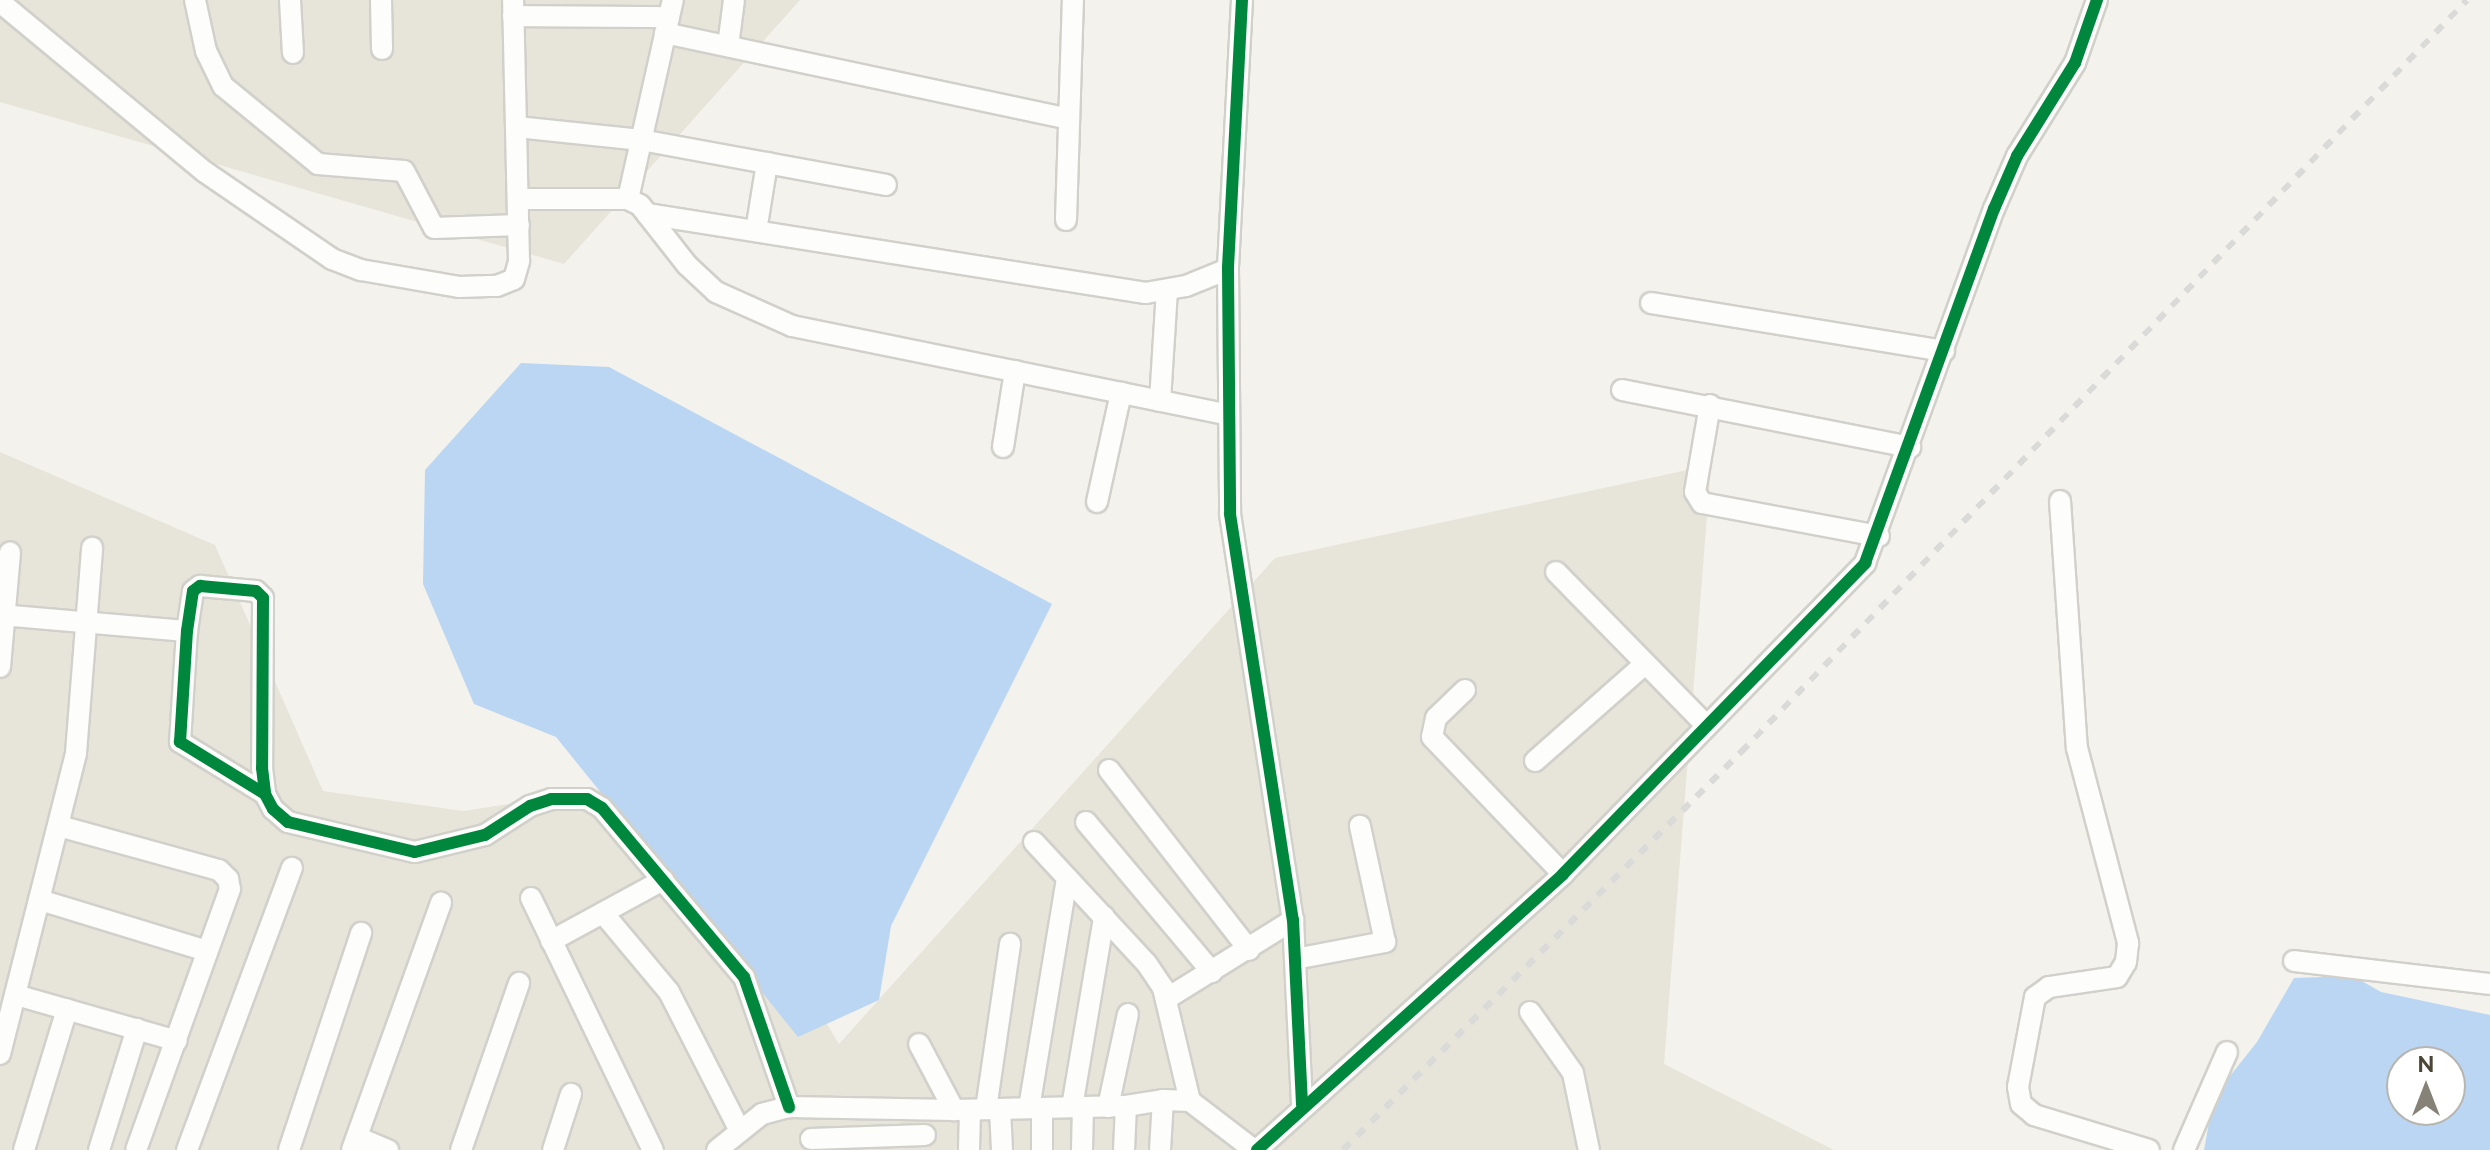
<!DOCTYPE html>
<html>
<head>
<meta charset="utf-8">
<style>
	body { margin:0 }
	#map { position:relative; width:2490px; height:1150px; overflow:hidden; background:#f3f2ed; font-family:Raleway,sans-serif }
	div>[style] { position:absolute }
	.residential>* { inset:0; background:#e7e5da }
	.water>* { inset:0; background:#bad6f3 }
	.roads { filter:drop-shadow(2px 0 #d1d0ca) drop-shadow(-2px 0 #d1d0ca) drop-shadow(0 2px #d1d0ca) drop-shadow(0 -2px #d1d0ca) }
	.minor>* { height:20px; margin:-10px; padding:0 10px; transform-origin:10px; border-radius:10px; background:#fdfdfc }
	.rail>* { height:6px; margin-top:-3px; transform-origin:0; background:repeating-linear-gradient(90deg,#dadad9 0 10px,transparent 0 20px) }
	.cycleway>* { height:12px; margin:-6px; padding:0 6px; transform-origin:6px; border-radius:6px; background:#00873e }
	span { translate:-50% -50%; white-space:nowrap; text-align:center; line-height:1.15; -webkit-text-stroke:6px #fff; paint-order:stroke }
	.north { position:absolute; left:2386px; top:1046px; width:80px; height:80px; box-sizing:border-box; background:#fff; border:2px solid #b7b5af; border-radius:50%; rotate:0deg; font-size:22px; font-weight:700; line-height:32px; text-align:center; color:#4b4637 }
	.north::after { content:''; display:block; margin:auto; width:28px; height:36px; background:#868277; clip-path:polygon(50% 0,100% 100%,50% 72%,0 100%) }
</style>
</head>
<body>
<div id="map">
	<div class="residential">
		<i style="clip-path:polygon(0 0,800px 0,564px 264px,0 102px)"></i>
		<i style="clip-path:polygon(0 452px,215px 545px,323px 791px,463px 811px,678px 778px,839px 1044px,1275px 558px,1711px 465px,1664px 1064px,1834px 1150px,0 1150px)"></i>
	</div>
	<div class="water">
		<i style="clip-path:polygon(521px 363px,609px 367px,1052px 604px,891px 926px,879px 1000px,798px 1037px,556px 737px,474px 704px,423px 584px,425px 470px)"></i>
		<i style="clip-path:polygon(evenodd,2353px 976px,2381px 992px,2490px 1015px,2490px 1150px,2204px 1150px,2214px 1096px,2257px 1042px,2294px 978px,2353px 976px,2402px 1062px,2450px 1062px,2450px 1110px,2402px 1110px,2402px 1062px)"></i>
	</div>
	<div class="roads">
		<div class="minor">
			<i style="left:195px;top:0;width:52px;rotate:77.8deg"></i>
			<i style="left:206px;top:51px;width:39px;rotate:64deg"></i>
			<i style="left:223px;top:86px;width:123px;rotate:39.4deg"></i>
			<i style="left:318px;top:164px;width:86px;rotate:4.7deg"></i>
			<i style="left:404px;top:171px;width:64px;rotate:62.2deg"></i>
			<i style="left:434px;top:228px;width:85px;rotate:-2deg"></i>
			<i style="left:290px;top:0;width:53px;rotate:86.8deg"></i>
			<i style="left:381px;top:0;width:49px;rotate:88.8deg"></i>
			<i style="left:1242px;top:0;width:269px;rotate:93deg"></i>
			<i style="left:1228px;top:269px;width:245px;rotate:89.5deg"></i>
			<i style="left:1230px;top:514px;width:411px;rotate:81.2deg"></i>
			<i style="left:1293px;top:920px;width:185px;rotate:87.2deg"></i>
			<i style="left:0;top:2px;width:266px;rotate:39.7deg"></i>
			<i style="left:205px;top:172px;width:154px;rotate:34.4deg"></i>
			<i style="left:332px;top:259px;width:31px;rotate:21deg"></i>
			<i style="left:361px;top:270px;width:99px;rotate:9.8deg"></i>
			<i style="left:459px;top:287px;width:38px;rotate:-2deg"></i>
			<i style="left:497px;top:286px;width:18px;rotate:-22deg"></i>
			<i style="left:514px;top:279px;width:19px;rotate:-74deg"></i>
			<i style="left:519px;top:261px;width:261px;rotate:-91.3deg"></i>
			<i style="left:513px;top:16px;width:156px;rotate:0.4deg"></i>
			<i style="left:665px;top:33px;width:413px;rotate:12deg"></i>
			<i style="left:728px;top:46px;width:46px;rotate:-82.6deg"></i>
			<i style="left:517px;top:127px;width:125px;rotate:6deg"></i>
			<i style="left:641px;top:140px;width:249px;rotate:10.4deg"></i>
			<i style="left:519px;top:199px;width:109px"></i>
			<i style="left:628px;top:199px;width:13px;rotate:27deg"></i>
			<i style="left:640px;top:205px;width:76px;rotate:51.9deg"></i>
			<i style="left:687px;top:265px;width:40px;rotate:43deg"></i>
			<i style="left:716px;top:292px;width:83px;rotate:24.1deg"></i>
			<i style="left:792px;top:326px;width:443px;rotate:11.5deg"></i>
			<i style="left:628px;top:199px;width:204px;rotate:-77.3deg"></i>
			<i style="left:647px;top:214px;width:505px;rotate:9deg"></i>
			<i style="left:1146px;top:293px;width:41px;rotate:-9.9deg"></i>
			<i style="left:1186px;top:286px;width:45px;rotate:-22deg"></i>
			<i style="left:1066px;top:220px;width:220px;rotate:-88.2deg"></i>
			<i style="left:756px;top:231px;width:69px;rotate:-80.8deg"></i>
			<i style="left:1651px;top:303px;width:297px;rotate:9.3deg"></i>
			<i style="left:1622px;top:390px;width:294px;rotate:11.2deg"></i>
			<i style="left:1160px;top:401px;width:110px;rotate:-86.4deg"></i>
			<i style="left:1710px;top:405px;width:88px;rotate:99.8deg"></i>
			<i style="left:1695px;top:492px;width:13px;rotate:58deg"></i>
			<i style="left:1702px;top:503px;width:180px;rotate:10.6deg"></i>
			<i style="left:1003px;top:447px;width:77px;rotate:-81deg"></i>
			<i style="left:2060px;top:501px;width:248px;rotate:86.1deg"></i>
			<i style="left:2077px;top:748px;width:202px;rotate:75.3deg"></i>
			<i style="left:2128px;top:943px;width:19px;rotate:96deg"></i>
			<i style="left:2126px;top:962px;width:17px;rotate:121deg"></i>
			<i style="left:2117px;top:977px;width:69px;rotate:171.6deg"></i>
			<i style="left:2049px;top:987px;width:17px;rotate:144deg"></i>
			<i style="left:2035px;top:997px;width:92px;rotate:100.7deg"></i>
			<i style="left:2018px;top:1087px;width:17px;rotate:80deg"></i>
			<i style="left:2021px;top:1104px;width:17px;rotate:40deg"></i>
			<i style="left:2034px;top:1115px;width:120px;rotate:16.9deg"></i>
			<i style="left:1097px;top:502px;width:112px;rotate:-77.6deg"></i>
			<i style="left:1556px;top:572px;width:214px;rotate:45.6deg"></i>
			<i style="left:0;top:615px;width:188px;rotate:4.9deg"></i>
			<i style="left:0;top:667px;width:115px;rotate:-85deg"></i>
			<i style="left:1465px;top:690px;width:40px;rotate:136deg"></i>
			<i style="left:1436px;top:718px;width:19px;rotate:102deg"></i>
			<i style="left:1432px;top:737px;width:190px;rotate:46.3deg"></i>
			<i style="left:1535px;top:761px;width:145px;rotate:-41.4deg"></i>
			<i style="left:1109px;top:770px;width:228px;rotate:52.1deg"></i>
			<i style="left:265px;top:794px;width:100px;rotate:-148.5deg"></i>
			<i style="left:180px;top:742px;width:111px;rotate:-86.4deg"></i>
			<i style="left:187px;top:631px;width:40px;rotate:-81.5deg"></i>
			<i style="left:193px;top:591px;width:9px;rotate:-36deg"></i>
			<i style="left:200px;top:586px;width:56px;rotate:5.1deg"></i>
			<i style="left:256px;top:591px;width:10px;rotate:45deg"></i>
			<i style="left:263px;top:598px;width:170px;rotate:90.3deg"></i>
			<i style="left:262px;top:768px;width:26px;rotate:83deg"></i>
			<i style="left:265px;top:794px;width:17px;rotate:62deg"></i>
			<i style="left:273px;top:809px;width:20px;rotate:41deg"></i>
			<i style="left:288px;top:822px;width:130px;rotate:13.3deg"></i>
			<i style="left:415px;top:852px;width:72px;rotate:-13.7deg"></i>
			<i style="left:485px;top:835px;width:54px;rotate:-32.8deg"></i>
			<i style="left:530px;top:806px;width:22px;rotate:-18deg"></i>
			<i style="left:551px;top:799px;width:36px"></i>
			<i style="left:587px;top:799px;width:17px;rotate:31deg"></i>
			<i style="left:602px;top:808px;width:221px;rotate:50deg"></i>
			<i style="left:744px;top:977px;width:138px;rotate:70.9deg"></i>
			<i style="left:1086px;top:822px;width:196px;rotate:50deg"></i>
			<i style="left:59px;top:826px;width:166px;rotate:15.4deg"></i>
			<i style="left:219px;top:870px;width:13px;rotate:45deg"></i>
			<i style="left:228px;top:879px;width:10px;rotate:79deg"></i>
			<i style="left:230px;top:889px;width:277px;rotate:109.8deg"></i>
			<i style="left:1034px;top:842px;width:166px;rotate:47.2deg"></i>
			<i style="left:1147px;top:964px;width:29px;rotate:56deg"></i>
			<i style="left:1163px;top:988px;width:116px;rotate:76.6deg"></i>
			<i style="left:531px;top:898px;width:280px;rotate:64.2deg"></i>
			<i style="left:40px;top:900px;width:175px;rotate:17deg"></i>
			<i style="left:603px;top:913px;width:103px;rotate:50.1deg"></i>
			<i style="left:669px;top:992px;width:154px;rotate:62.9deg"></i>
			<i style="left:551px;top:941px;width:128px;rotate:-28.6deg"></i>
			<i style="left:1295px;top:959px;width:92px;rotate:-10.7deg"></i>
			<i style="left:1385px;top:942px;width:119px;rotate:-102.2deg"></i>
			<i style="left:2294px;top:961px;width:197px;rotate:6.7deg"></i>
			<i style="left:16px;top:995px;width:167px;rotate:15.9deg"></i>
			<i style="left:1166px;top:999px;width:150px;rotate:-31.9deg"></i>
			<i style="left:1530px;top:1012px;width:75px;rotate:54.8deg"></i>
			<i style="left:1573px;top:1073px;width:79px;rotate:78.3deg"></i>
			<i style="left:919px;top:1044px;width:75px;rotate:62.1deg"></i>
			<i style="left:0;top:1054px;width:310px;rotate:-75.8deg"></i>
			<i style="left:76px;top:753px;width:206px;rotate:-85.5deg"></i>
			<i style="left:1072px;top:1107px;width:193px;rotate:-80.4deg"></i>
			<i style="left:1108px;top:1107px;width:95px;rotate:-77.9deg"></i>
			<i style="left:1029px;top:1108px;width:233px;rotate:-80.6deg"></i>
			<i style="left:1042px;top:1108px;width:42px;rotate:90deg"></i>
			<i style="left:986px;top:1109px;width:167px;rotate:-81.7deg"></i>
			<i style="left:1000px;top:1109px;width:41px;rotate:87.2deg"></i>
			<i style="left:357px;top:1137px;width:34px;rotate:23deg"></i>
			<i style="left:811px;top:1139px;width:114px;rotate:-2deg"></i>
			<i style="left:24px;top:1150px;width:147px;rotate:-73deg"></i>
			<i style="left:99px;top:1150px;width:127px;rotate:-72.6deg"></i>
			<i style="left:187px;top:1150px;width:301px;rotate:-69.6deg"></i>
			<i style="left:289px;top:1150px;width:229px;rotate:-71.6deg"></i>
			<i style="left:352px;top:1150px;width:263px;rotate:-70.2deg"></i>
			<i style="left:461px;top:1150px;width:177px;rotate:-70.8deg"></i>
			<i style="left:553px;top:1150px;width:59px;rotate:-72.2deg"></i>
			<i style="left:717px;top:1150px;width:58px;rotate:-38.7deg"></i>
			<i style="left:762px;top:1114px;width:28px;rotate:-15deg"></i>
			<i style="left:789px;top:1107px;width:165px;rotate:1deg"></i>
			<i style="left:954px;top:1110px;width:172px;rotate:-1.3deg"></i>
			<i style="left:1126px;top:1106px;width:37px;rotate:-9deg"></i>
			<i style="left:1163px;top:1100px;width:27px;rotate:2deg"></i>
			<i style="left:1190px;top:1101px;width:81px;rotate:37.4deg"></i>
			<i style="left:969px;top:1150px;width:40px;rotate:-88.6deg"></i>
			<i style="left:1082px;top:1150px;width:43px;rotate:-88.7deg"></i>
			<i style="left:1124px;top:1150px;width:44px;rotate:-87.4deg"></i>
			<i style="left:1160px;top:1150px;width:50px;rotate:-86.6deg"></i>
			<i style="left:1257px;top:1150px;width:412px;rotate:-42deg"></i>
			<i style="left:1563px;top:874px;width:434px;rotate:-45.8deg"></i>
			<i style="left:1865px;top:563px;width:377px;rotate:-70deg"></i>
			<i style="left:1994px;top:209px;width:58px;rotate:-66.5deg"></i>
			<i style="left:2017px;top:156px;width:110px;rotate:-58.1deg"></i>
			<i style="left:2075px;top:63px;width:67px;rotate:-70.8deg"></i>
			<i style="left:2184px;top:1150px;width:107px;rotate:-66.3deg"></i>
		</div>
	</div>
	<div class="rail">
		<i style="left:1343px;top:1150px;width:563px;rotate:-45deg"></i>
		<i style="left:1741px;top:752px;width:1045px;rotate:-46.01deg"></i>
	</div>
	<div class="cycleway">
		<i style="left:1242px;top:0;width:269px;rotate:93deg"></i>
		<i style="left:1228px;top:269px;width:245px;rotate:89.5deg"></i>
		<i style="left:1230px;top:514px;width:411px;rotate:81.2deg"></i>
		<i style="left:1293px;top:920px;width:185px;rotate:87.2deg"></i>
		<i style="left:265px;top:794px;width:100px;rotate:-148.5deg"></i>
		<i style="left:180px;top:742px;width:111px;rotate:-86.4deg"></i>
		<i style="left:187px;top:631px;width:40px;rotate:-81.5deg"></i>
		<i style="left:193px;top:591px;width:9px;rotate:-36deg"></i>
		<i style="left:200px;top:586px;width:56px;rotate:5.1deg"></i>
		<i style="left:256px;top:591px;width:10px;rotate:45deg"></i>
		<i style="left:263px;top:598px;width:170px;rotate:90.3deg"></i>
		<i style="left:262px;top:768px;width:26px;rotate:83deg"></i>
		<i style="left:265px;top:794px;width:17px;rotate:62deg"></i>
		<i style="left:273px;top:809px;width:20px;rotate:41deg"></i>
		<i style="left:288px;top:822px;width:130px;rotate:13.3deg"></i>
		<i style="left:415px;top:852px;width:72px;rotate:-13.7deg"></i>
		<i style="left:485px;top:835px;width:54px;rotate:-32.8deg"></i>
		<i style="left:530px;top:806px;width:22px;rotate:-18deg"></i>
		<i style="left:551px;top:799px;width:36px"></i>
		<i style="left:587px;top:799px;width:17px;rotate:31deg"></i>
		<i style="left:602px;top:808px;width:221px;rotate:50deg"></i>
		<i style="left:744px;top:977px;width:138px;rotate:70.9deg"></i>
		<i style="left:1257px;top:1150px;width:412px;rotate:-42deg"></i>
		<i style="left:1563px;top:874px;width:434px;rotate:-45.8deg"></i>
		<i style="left:1865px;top:563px;width:377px;rotate:-70deg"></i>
		<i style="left:1994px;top:209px;width:58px;rotate:-66.5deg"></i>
		<i style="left:2017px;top:156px;width:110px;rotate:-58.1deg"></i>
		<i style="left:2075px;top:63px;width:67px;rotate:-70.8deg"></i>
	</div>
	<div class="north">N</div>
</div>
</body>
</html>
